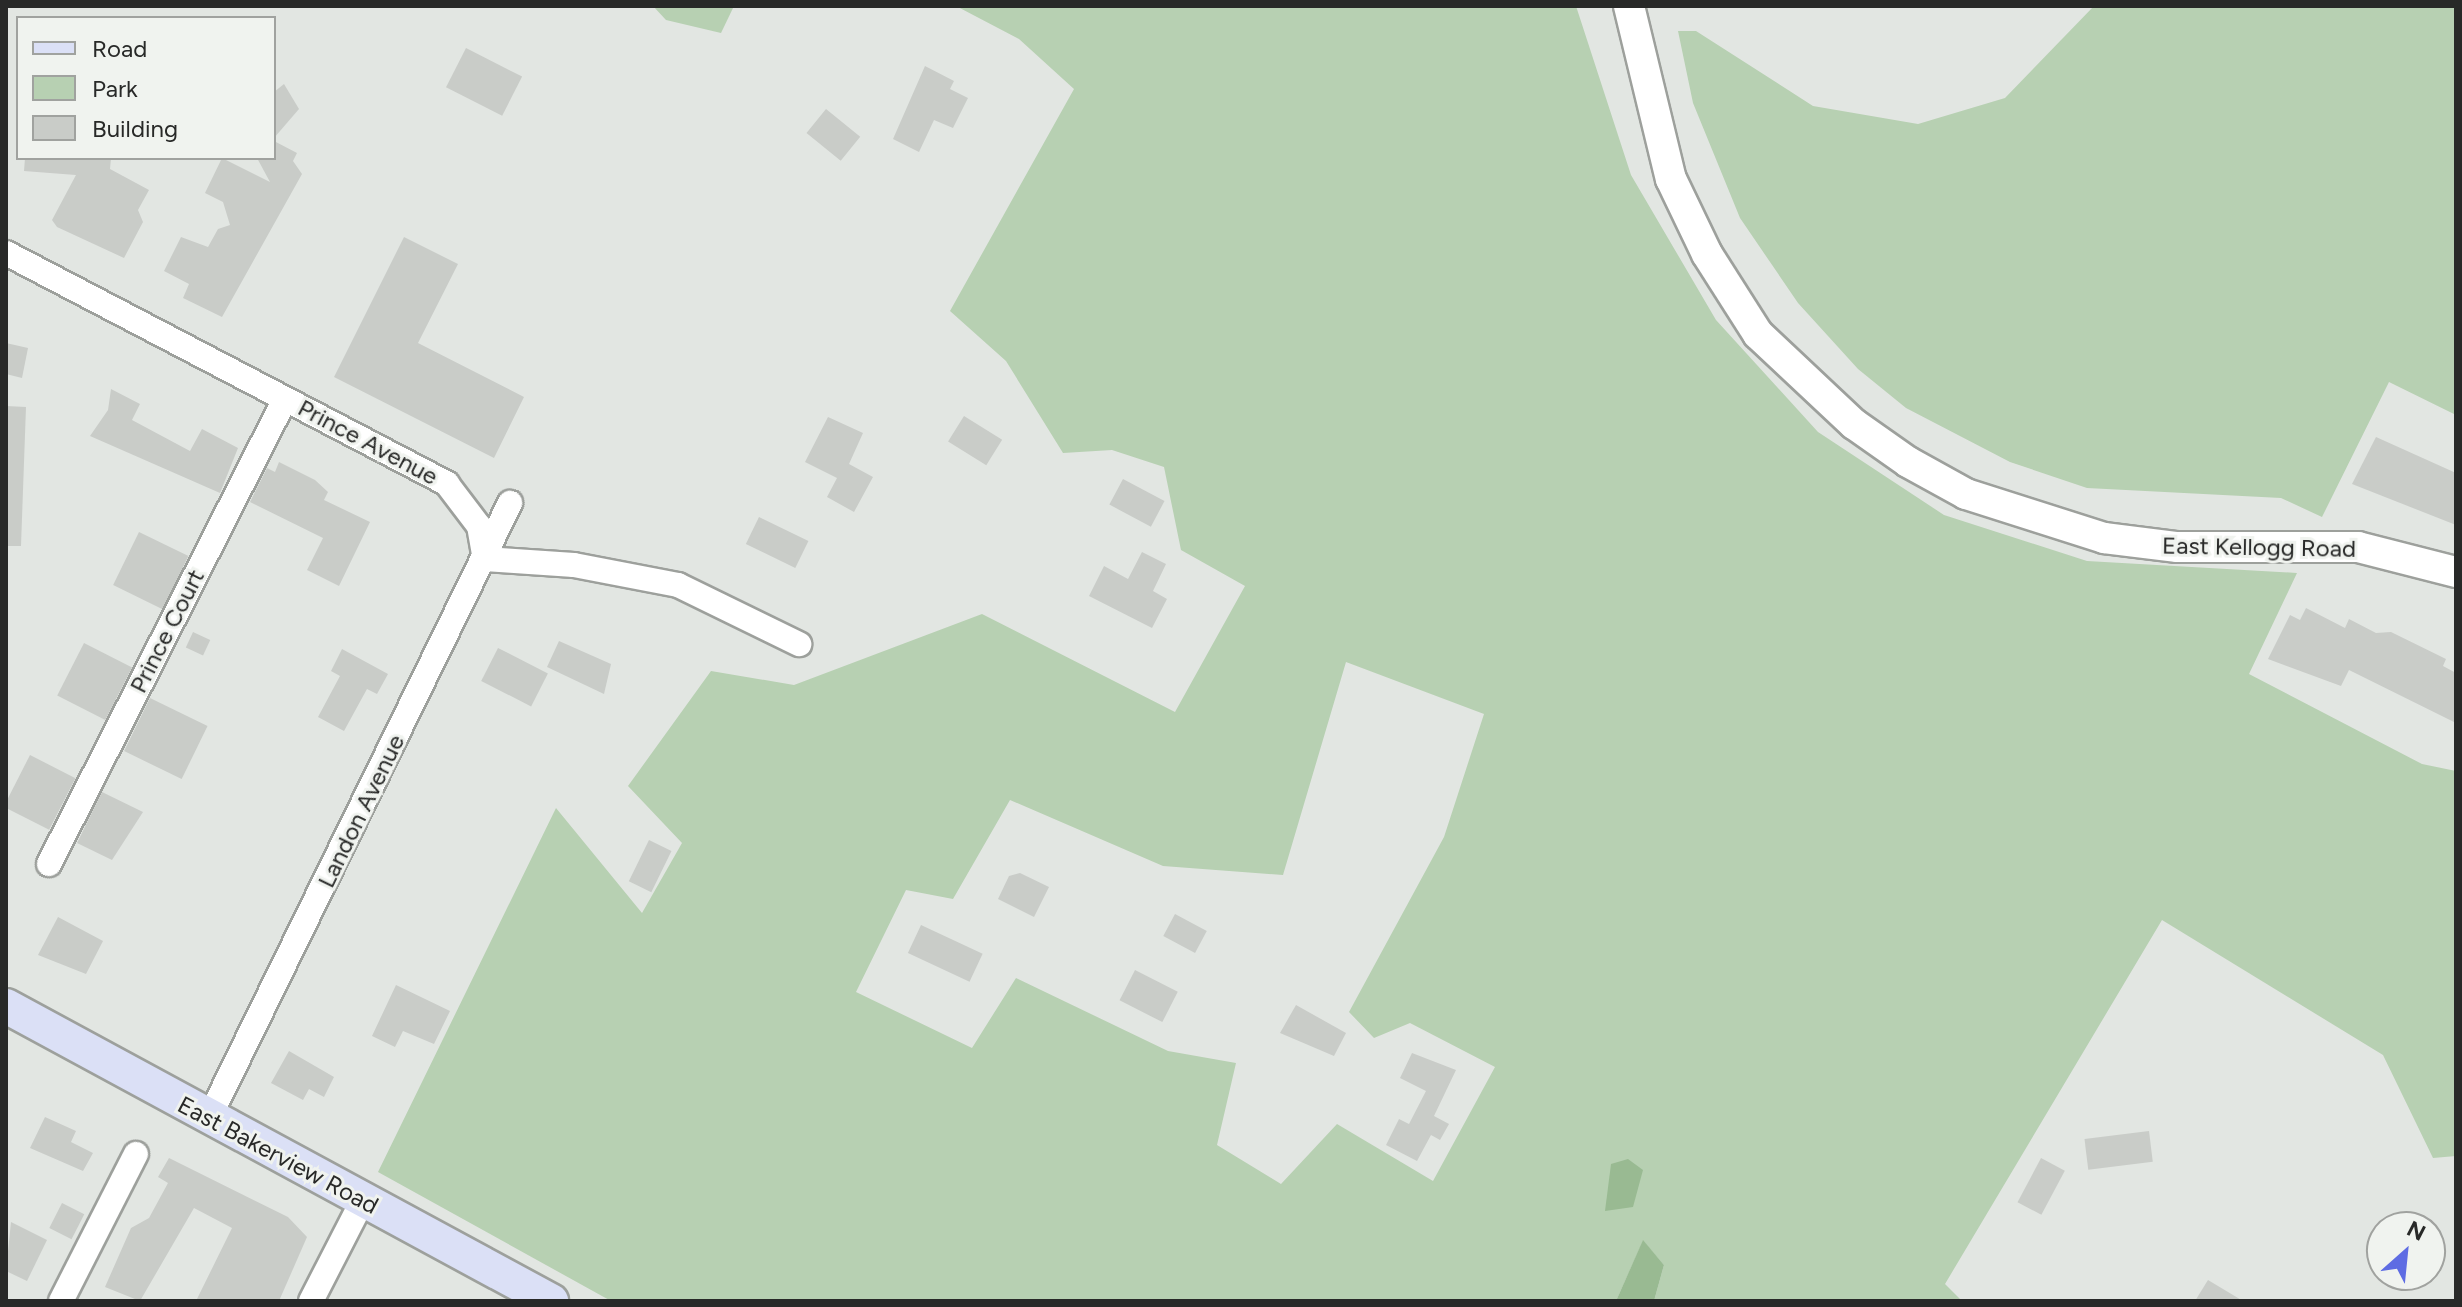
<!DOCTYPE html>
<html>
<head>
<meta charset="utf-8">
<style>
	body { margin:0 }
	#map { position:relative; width:2462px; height:1307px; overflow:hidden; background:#e2e6e2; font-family:Figtree,sans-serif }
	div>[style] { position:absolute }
	.green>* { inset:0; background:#b7d0b2 }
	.water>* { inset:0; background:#99ba92 }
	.building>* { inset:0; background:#c9ccc8; transform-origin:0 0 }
	.roads { filter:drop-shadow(2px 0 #9da09c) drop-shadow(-2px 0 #9da09c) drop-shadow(0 2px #9da09c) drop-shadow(0 -2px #9da09c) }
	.minor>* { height:24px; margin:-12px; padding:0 12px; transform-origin:12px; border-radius:12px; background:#fff }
	.tertiary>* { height:30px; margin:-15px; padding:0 15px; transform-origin:15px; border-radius:15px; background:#fff }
	.secondary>* { height:34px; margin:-17px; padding:0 17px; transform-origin:17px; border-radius:17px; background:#dbe0f6 }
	span { translate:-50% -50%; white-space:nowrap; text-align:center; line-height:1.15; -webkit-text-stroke:6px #f0f3ef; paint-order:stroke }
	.street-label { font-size:24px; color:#282928 }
	.frame { position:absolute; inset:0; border:8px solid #282928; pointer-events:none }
	.legend { position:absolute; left:16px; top:16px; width:260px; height:144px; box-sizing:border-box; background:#f0f3ef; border:2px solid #a0a29f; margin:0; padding:10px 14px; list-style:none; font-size:24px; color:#282928 }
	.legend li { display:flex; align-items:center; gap:16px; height:40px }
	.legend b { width:40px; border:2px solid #a0a29f }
	.north { position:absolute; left:2366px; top:1211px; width:80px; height:80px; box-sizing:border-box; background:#f0f3ef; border:2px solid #a0a29f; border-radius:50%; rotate:27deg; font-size:22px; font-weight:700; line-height:32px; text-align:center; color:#282928 }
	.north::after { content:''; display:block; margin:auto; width:28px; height:36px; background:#5e6ce3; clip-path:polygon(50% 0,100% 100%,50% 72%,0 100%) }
</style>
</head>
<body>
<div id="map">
	<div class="green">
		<i style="clip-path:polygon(653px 6px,734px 6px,721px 33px,666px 20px)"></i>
		<i style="clip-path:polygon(evenodd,956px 6px,1576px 6px,1631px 175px,1716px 320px,1818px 432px,1944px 515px,2087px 561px,2297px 573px,2249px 674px,2422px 764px,2456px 771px,2456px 1156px,2433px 1158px,2383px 1055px,2162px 920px,1945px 1284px,1962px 1301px,1654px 1301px,1664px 1265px,1643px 1241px,1616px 1301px,611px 1301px,378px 1172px,556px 808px,642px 913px,682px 843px,628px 786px,711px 671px,794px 685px,982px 614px,1175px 712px,1245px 586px,1181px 550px,1164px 467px,1112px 450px,1063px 453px,1006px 361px,950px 311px,1074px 89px,1019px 39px,956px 6px,1346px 662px,1484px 714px,1444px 837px,1349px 1012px,1374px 1038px,1410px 1023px,1495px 1067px,1433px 1181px,1337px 1124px,1281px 1184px,1217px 1145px,1236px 1063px,1168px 1051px,1016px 978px,972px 1048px,856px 992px,906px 890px,953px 899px,1010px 800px,1163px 866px,1283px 875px,1346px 662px)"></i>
		<i style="clip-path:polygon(2094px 6px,2456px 6px,2456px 415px,2389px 382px,2322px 517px,2281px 498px,2087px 488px,2010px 462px,1906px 408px,1858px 369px,1798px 303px,1740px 218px,1693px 103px,1678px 31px,1696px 31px,1813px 106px,1918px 124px,2005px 98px)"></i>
	</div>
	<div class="water">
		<i style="clip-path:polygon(1628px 1159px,1643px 1170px,1633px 1207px,1605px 1211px,1611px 1164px)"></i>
		<i style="clip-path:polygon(1643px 1240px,1664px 1265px,1654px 1301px,1616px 1301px)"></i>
	</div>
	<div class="building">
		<i style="left:466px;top:48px;width:63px;height:44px;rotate:27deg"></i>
		<i style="clip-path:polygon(925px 66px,954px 81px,950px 89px,968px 98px,953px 128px,934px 120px,919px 152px,893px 139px)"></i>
		<i style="clip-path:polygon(284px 84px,299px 109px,274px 138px,274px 92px)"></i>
		<i style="left:826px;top:109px;width:44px;height:31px;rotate:39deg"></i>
		<i style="clip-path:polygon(274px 141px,297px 153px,293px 161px,302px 174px,222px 317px,183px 298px,189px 284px,164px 271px,181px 237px,208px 247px,218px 229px,230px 225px,223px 202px,205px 193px,222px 158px,270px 182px,257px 158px,274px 158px)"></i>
		<i style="clip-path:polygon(25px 158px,111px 158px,110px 169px,149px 190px,138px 210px,143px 222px,124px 258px,57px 227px,52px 220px,76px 175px,24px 171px)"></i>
		<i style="clip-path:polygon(404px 237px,458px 264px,418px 343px,524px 397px,494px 458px,334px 377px)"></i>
		<i style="clip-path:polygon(6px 343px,28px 348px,22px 378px,6px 374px)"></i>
		<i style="clip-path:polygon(111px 389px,140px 404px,132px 420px,190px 451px,202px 429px,238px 448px,220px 493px,90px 436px,108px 410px)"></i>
		<i style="clip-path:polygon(6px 406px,26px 407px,21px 546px,6px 546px)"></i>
		<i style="left:964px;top:416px;width:45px;height:30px;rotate:32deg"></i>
		<i style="clip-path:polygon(828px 417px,863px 433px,849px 464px,873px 477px,854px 512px,827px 497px,837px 478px,805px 462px)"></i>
		<i style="clip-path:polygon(2376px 437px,2456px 473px,2456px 525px,2352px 484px)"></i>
		<i style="clip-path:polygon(279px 462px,315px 480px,328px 492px,324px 500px,370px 522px,339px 586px,307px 570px,323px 538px,250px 502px,267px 468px,275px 472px)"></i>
		<i style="left:1123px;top:479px;width:47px;height:29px;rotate:28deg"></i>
		<i style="left:759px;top:517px;width:55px;height:30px;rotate:26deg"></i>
		<i style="left:139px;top:532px;width:55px;height:59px;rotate:26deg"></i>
		<i style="clip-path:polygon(1142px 552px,1166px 564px,1153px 591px,1167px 599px,1152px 628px,1089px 596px,1104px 566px,1128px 579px)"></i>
		<i style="clip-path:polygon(2306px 608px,2345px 628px,2349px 619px,2376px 633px,2391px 632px,2446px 659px,2443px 666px,2456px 673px,2456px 723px,2349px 670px,2341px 686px,2268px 659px,2290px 615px,2300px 620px)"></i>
		<i style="left:193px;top:632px;width:19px;height:17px;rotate:25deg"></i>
		<i style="clip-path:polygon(559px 641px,611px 664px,604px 694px,547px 667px)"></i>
		<i style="left:84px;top:643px;width:54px;height:59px;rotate:27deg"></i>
		<i style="left:498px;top:648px;width:56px;height:37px;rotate:27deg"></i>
		<i style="clip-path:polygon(342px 649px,388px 674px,377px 694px,367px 689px,344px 731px,318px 717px,340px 676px,331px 671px)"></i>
		<i style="left:150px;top:698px;width:64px;height:59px;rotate:26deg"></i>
		<i style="left:30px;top:755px;width:51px;height:58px;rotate:27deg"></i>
		<i style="clip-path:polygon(102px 792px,143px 812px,112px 860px,77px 843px)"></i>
		<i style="left:649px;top:840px;width:25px;height:46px;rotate:26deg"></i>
		<i style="clip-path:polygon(1020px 873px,1049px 887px,1034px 917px,998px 899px,1009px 876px)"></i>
		<i style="left:1175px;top:914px;width:36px;height:25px;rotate:28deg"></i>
		<i style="clip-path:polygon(58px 917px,103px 941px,86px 974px,38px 955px)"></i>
		<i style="left:921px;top:925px;width:68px;height:31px;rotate:25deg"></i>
		<i style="left:1135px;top:970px;width:48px;height:34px;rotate:27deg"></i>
		<i style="clip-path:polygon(396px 985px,450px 1011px,434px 1044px,403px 1031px,395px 1047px,372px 1036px)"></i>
		<i style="clip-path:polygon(1296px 1005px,1346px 1033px,1334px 1056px,1280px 1033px)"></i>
		<i style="clip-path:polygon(289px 1051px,334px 1077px,324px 1097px,309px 1089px,303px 1100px,271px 1083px)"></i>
		<i style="clip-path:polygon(1412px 1053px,1456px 1070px,1434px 1116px,1449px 1124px,1440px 1140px,1431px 1135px,1417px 1161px,1386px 1145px,1399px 1119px,1409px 1124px,1426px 1091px,1400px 1078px)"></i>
		<i style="clip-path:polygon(45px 1117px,76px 1131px,71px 1142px,93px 1153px,83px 1171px,30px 1148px)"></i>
		<i style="left:2149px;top:1131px;width:31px;height:65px;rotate:83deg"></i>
		<i style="clip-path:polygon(169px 1158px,288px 1217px,307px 1237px,279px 1301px,196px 1301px,232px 1228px,194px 1208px,140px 1301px,105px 1287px,131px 1228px,149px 1218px,168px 1183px,158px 1177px)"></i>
		<i style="left:2041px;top:1158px;width:27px;height:50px;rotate:28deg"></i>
		<i style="left:62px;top:1203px;width:25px;height:28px;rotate:27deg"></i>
		<i style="clip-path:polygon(11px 1222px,47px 1240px,27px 1281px,6px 1271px)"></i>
		<i style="clip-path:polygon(2208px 1280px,2243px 1301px,2195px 1301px)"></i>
	</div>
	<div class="roads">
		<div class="minor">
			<i style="left:6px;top:253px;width:498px;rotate:27.6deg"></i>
			<i style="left:447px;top:484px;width:53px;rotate:52.7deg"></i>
			<i style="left:479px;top:526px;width:34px;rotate:80deg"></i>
			<i style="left:485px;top:559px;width:89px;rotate:3.9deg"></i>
			<i style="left:574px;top:565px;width:106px;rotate:10.9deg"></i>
			<i style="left:678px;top:585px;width:135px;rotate:26deg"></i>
			<i style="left:49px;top:864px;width:521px;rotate:-63.09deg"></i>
			<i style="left:209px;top:1118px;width:685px;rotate:-63.92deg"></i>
			<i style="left:61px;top:1301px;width:165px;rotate:-63deg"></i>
			<i style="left:311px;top:1301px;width:114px;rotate:-62.8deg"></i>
		</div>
		<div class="tertiary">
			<i style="left:1629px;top:6px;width:178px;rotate:76.4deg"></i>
			<i style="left:1671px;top:179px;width:83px;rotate:64.4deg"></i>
			<i style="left:1707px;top:254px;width:95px;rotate:57.5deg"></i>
			<i style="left:1758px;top:334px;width:132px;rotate:43.2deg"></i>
			<i style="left:1854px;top:424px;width:66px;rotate:35.1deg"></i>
			<i style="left:1908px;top:462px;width:66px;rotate:28.9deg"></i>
			<i style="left:1966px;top:494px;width:145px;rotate:17.7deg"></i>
			<i style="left:2104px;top:538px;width:74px;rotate:7deg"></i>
			<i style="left:2177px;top:547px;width:181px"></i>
			<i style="left:2358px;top:547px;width:101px;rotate:14.3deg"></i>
		</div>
		<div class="secondary">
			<i style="left:6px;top:1006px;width:620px;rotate:28.43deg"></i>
		</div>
	</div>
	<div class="street-label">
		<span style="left:368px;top:442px;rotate:28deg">Prince Avenue</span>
		<span style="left:2259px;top:547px;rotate:1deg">East Kellogg Road</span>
		<span style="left:167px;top:631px;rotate:-63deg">Prince Court</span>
		<span style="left:361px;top:811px;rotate:-64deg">Landon Avenue</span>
		<span style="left:278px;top:1155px;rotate:28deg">East Bakerview Road</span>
	</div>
	<div class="frame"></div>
	<ul class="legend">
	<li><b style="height:10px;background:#dbe0f6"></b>Road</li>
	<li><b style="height:22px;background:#b7d0b2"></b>Park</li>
	<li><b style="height:22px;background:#c9ccc8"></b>Building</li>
	</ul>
	<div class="north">N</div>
</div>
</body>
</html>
